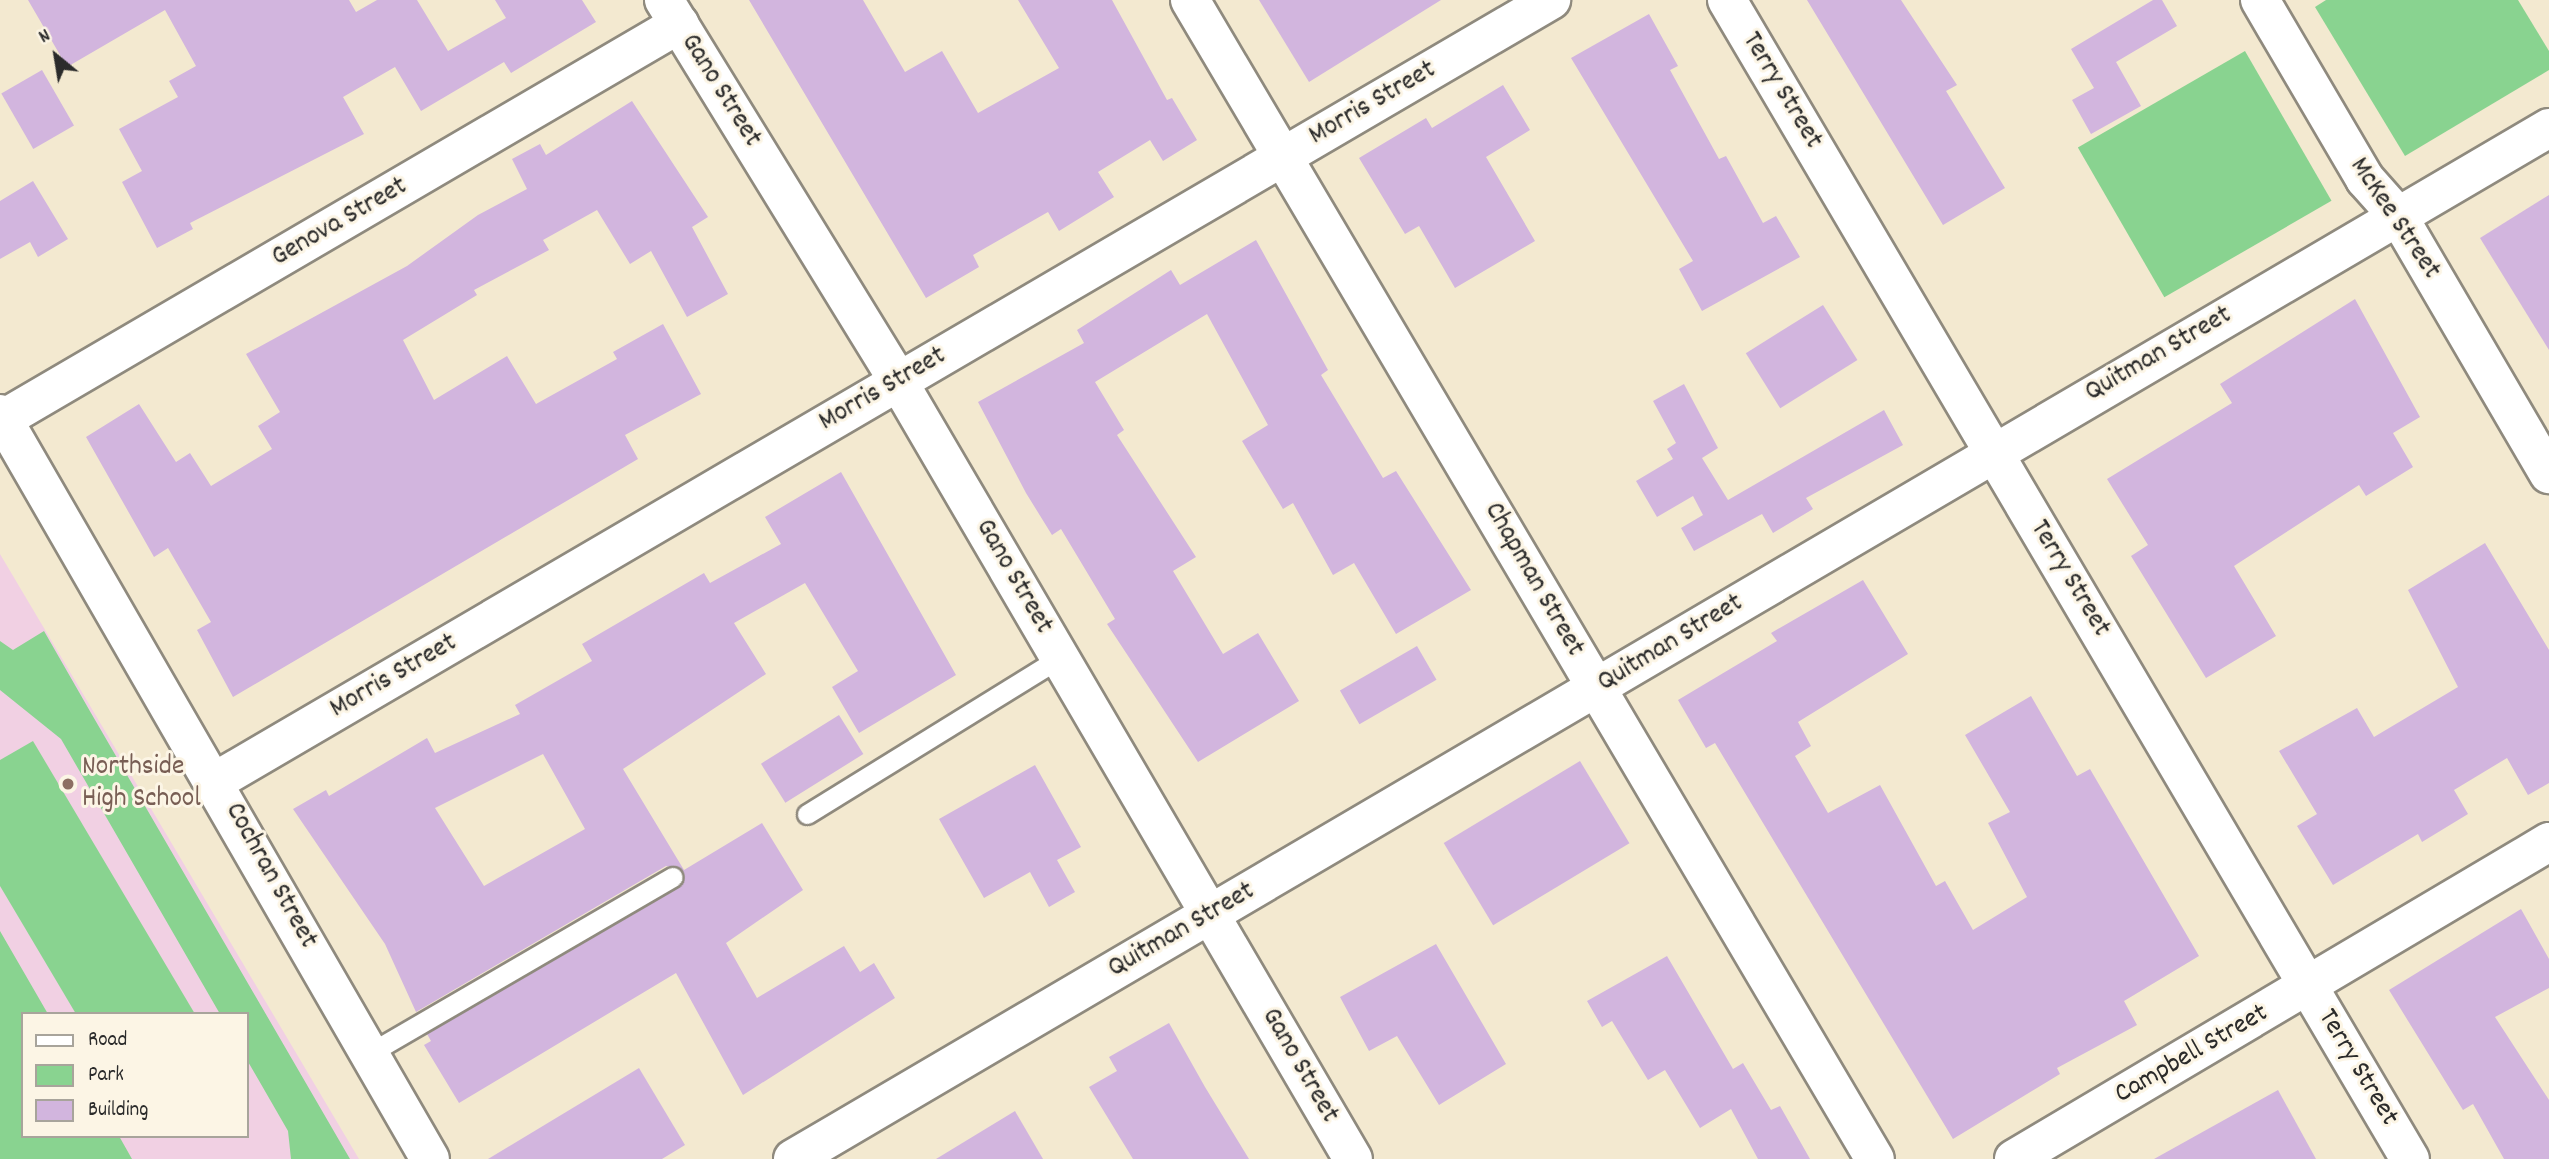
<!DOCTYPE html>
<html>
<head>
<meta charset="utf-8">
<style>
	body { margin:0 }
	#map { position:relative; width:2549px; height:1159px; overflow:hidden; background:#f3e9d0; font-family:Dekko,sans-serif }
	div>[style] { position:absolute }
	.built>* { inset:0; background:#f1d0e3 }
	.green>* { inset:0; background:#89d390; transform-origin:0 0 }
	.building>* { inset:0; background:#d2b5de; transform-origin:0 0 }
	.roads { filter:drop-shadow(2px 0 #8f8a7e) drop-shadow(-2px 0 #8f8a7e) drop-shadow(0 2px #8f8a7e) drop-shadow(0 -2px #8f8a7e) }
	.lane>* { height:19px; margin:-9.5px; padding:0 9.5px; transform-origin:9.5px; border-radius:9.5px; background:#fff }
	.street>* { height:38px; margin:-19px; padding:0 19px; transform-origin:19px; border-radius:19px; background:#fff }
	.secondary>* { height:38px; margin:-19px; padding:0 19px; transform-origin:19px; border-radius:19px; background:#fff }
	.dots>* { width:19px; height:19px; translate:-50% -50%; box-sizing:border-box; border:4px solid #fcf5e5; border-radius:50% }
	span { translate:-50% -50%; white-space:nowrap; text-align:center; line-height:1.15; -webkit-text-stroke:6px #fcf5e5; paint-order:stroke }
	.street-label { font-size:28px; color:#2b2b2b }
	.education-label { font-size:28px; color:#785e54 }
	.left { translate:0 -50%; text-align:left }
	.legend { position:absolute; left:21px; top:1012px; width:228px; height:126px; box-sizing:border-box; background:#fcf5e5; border:2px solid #a8a49b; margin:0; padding:9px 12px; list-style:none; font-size:21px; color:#2b2b2b }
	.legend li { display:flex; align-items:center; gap:14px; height:35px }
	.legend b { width:35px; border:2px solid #a8a49b }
	.north { position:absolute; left:21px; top:21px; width:70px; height:70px; -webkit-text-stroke:5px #fcf5e5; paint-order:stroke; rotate:330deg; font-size:19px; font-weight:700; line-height:28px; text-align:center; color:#2b2b2b }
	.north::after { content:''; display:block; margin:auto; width:24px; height:32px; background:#2b2b2b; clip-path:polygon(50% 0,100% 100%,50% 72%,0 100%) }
</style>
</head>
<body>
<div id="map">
	<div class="built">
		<i style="clip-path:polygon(evenodd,0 554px,359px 1159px,0 1159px,0 554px,23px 1014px,247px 1014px,247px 1136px,23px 1136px,23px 1014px)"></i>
	</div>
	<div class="green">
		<i style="clip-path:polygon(2326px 0,2518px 0,2549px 51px,2549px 70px,2405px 156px,2315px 7px)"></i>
		<i style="left:2245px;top:51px;width:173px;height:193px;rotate:60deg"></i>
		<i style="clip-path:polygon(44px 631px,91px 713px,350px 1159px,291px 1159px,288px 1131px,247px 1060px,247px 1014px,220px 1014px,61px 739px,0 690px,0 641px,13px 650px)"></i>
		<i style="clip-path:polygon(33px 741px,195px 1014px,76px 1014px,0 886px,0 760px)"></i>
		<i style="clip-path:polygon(0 931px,48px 1014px,23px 1014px,23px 1136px,119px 1136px,132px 1159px,0 1159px)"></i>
	</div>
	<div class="building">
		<i style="clip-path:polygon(28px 0,349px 0,356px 12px,377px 0,417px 0,448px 51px,506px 18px,495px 0,582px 0,596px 22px,511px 73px,504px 62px,421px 111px,395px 67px,343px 97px,364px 134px,190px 223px,193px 229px,157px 248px,122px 182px,142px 171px,119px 129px,178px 97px,169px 81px,196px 66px,165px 10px,67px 67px)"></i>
		<i style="clip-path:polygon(749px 0,863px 0,905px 72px,942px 51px,978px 113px,1059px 68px,1018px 0,1112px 0,1167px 100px,1172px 98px,1197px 140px,1163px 161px,1150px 140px,1098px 172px,1114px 197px,1059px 231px,1048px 212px,973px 255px,979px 267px,926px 298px)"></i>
		<i style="clip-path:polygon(1259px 0,1441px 0,1309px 82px)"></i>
		<i style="clip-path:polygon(1807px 0,1901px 0,1957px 85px,1946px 91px,2005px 188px,1943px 225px)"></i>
		<i style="clip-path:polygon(2153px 0,2162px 0,2177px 26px,2116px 62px,2141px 106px,2091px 134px,2072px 100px,2094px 88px,2071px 49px)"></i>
		<i style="clip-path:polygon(1649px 14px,1678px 66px,1670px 70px,1719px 159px,1726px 156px,1763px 223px,1776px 216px,1800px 257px,1702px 311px,1679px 269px,1693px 261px,1571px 58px)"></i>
		<i style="left:42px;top:70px;width:64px;height:47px;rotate:60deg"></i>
		<i style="clip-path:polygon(1503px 85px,1530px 130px,1486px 157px,1535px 241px,1455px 288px,1419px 226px,1405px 234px,1359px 158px,1426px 118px,1432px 128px)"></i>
		<i style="clip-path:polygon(632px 101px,708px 217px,692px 227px,728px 294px,687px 317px,651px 251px,630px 264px,597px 210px,543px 240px,549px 250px,474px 290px,477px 295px,403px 340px,434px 400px,507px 356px,536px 404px,617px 359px,613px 352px,663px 324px,701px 394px,625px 435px,638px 459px,233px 697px,197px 630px,211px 622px,168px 548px,154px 557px,86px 437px,139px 404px,176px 462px,190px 453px,211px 486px,272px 449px,258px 426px,280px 412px,246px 354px,407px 266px,478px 215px,527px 189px,512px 159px,540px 144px,546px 155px)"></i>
		<i style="clip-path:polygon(33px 181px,68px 239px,38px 257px,30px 242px,0 259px,0 201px)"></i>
		<i style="clip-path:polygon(2549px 195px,2549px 350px,2480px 238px)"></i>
		<i style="clip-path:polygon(1256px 240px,1328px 370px,1321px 375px,1383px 478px,1396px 471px,1471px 590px,1396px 634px,1354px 563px,1333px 575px,1293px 503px,1283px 509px,1242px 441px,1268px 425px,1207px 314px,1095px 382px,1124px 430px,1117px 435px,1196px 557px,1173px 571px,1223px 654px,1258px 633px,1299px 701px,1198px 762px,1107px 624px,1115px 619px,1061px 529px,1052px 535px,1026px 493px,978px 402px,1084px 343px,1077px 330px,1171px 270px,1180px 285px)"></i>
		<i style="clip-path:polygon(2355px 299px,2420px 417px,2393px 433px,2413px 467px,2366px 496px,2359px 485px,2234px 566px,2276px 636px,2206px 678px,2131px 556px,2148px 545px,2107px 479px,2232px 403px,2220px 384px)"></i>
		<i style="left:1823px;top:305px;width:65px;height:91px;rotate:58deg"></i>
		<i style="clip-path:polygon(1684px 384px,1718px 448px,1702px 458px,1728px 500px,1884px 410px,1903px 445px,1806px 498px,1813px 509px,1773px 533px,1762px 514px,1694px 551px,1681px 528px,1703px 515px,1693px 496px,1657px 517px,1636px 481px,1673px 459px,1667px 449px,1676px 443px,1653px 401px)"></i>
		<i style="clip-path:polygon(evenodd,841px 472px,956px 675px,859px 733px,832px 687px,858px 671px,805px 583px,734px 623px,766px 674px,623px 769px,684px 870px,762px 823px,803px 890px,726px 943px,757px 998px,844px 946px,860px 972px,874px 963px,895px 998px,743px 1095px,676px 973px,459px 1103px,424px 1045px,431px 1041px,427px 1034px,678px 888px,683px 871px,666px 866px,416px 1012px,385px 944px,293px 809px,326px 790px,329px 796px,427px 738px,435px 753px,520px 714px,515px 705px,592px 661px,582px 644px,704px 573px,710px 583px,781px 544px,765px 517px,841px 472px,543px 754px,585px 829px,484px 886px,435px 808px,543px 754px)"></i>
		<i style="clip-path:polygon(2485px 543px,2549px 650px,2549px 783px,2528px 795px,2507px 758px,2454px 790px,2468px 814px,2422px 842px,2418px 834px,2333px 885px,2297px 826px,2317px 814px,2279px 751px,2357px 708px,2374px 737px,2458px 687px,2408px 590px)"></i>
		<i style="clip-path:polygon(1863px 580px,1908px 654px,1798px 722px,1811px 746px,1795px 756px,1828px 813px,1880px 785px,1936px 886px,1945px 881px,1973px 930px,2027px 897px,1988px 823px,2010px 812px,1965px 735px,2031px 696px,2077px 776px,2090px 769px,2199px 956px,2124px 1001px,2137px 1025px,2057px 1068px,2060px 1074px,1953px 1139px,1715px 743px,1706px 748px,1678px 700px,1777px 641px,1771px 633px)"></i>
		<i style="left:1417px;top:646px;width:39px;height:89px;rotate:60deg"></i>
		<i style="left:839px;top:715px;width:46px;height:92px;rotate:58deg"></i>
		<i style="left:1580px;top:761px;width:96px;height:159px;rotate:59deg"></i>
		<i style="clip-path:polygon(1035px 765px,1081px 847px,1057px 860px,1075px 892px,1049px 907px,1030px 872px,984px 898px,939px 819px)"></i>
		<i style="clip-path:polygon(2521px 909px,2549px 959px,2549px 988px,2495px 1017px,2549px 1100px,2549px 1159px,2504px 1159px,2473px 1104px,2463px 1110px,2389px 990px)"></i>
		<i style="clip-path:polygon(1436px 944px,1506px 1064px,1439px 1105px,1397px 1036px,1369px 1051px,1340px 997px)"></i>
		<i style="clip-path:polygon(1667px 956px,1733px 1069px,1743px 1063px,1771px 1110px,1780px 1106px,1810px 1159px,1758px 1159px,1731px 1109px,1700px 1128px,1665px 1070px,1648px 1080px,1612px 1021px,1602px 1027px,1587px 1001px)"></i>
		<i style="clip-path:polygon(1169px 1023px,1205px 1087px,1249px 1159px,1133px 1159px,1089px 1087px,1117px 1071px,1109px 1057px)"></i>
		<i style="clip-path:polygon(639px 1068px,685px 1145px,662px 1159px,488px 1159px)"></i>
		<i style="clip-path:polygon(2278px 1090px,2316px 1159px,2154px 1159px)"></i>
		<i style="clip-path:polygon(1015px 1111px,1043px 1159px,936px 1159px)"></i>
	</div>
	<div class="roads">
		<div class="lane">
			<i style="left:807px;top:814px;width:297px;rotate:-31.7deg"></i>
			<i style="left:370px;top:1053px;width:350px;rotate:-30.2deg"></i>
		</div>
		<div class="street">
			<i style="left:664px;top:0;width:447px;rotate:58.4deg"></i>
			<i style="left:898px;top:381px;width:901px;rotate:59.68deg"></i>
			<i style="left:1190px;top:0;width:1346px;rotate:59.42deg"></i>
			<i style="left:1727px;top:0;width:1345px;rotate:59.49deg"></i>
			<i style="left:2260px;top:0;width:208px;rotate:59.6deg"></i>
			<i style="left:2365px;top:179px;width:50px;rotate:48.3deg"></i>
			<i style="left:2398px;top:216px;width:299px;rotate:59.7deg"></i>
			<i style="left:0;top:421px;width:787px;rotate:-30.31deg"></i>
			<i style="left:216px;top:781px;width:1547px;rotate:-30.33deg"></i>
			<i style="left:2014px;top:1159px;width:622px;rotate:-30.65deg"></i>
		</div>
		<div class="secondary">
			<i style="left:0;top:414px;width:860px;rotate:60.01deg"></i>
			<i style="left:793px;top:1159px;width:2036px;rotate:-30.42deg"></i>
		</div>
	</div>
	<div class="dots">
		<i style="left:68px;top:784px;background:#8d6e63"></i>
	</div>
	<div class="street-label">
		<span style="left:720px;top:91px;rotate:58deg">Gano Street</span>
		<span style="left:1781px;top:91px;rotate:59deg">Terry Street</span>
		<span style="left:1373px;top:104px;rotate:-30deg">Morris Street</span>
		<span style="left:2394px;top:219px;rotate:56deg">McKee Street</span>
		<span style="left:340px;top:223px;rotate:-30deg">Genova Street</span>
		<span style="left:2159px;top:355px;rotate:-30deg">Quitman Street</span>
		<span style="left:883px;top:390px;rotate:-30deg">Morris Street</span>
		<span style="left:1013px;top:577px;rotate:60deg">Gano Street</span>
		<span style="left:2069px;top:579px;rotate:59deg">Terry Street</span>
		<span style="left:1533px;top:580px;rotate:60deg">Chapman Street</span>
		<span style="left:1671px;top:644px;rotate:-31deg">Quitman Street</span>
		<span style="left:394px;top:677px;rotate:-30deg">Morris Street</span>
		<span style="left:270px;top:876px;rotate:61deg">Cochran Street</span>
		<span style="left:1182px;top:931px;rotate:-30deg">Quitman Street</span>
		<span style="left:2192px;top:1055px;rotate:-30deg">Campbell Street</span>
		<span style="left:1299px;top:1066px;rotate:60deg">Gano Street</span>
		<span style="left:2357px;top:1068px;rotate:59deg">Terry Street</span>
	</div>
	<div class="education-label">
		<span class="left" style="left:82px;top:784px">Northside<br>High School</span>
	</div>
	<ul class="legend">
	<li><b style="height:9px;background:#fff"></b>Road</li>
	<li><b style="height:19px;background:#89d390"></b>Park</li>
	<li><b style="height:19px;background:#d2b5de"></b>Building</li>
	</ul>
	<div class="north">N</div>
</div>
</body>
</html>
